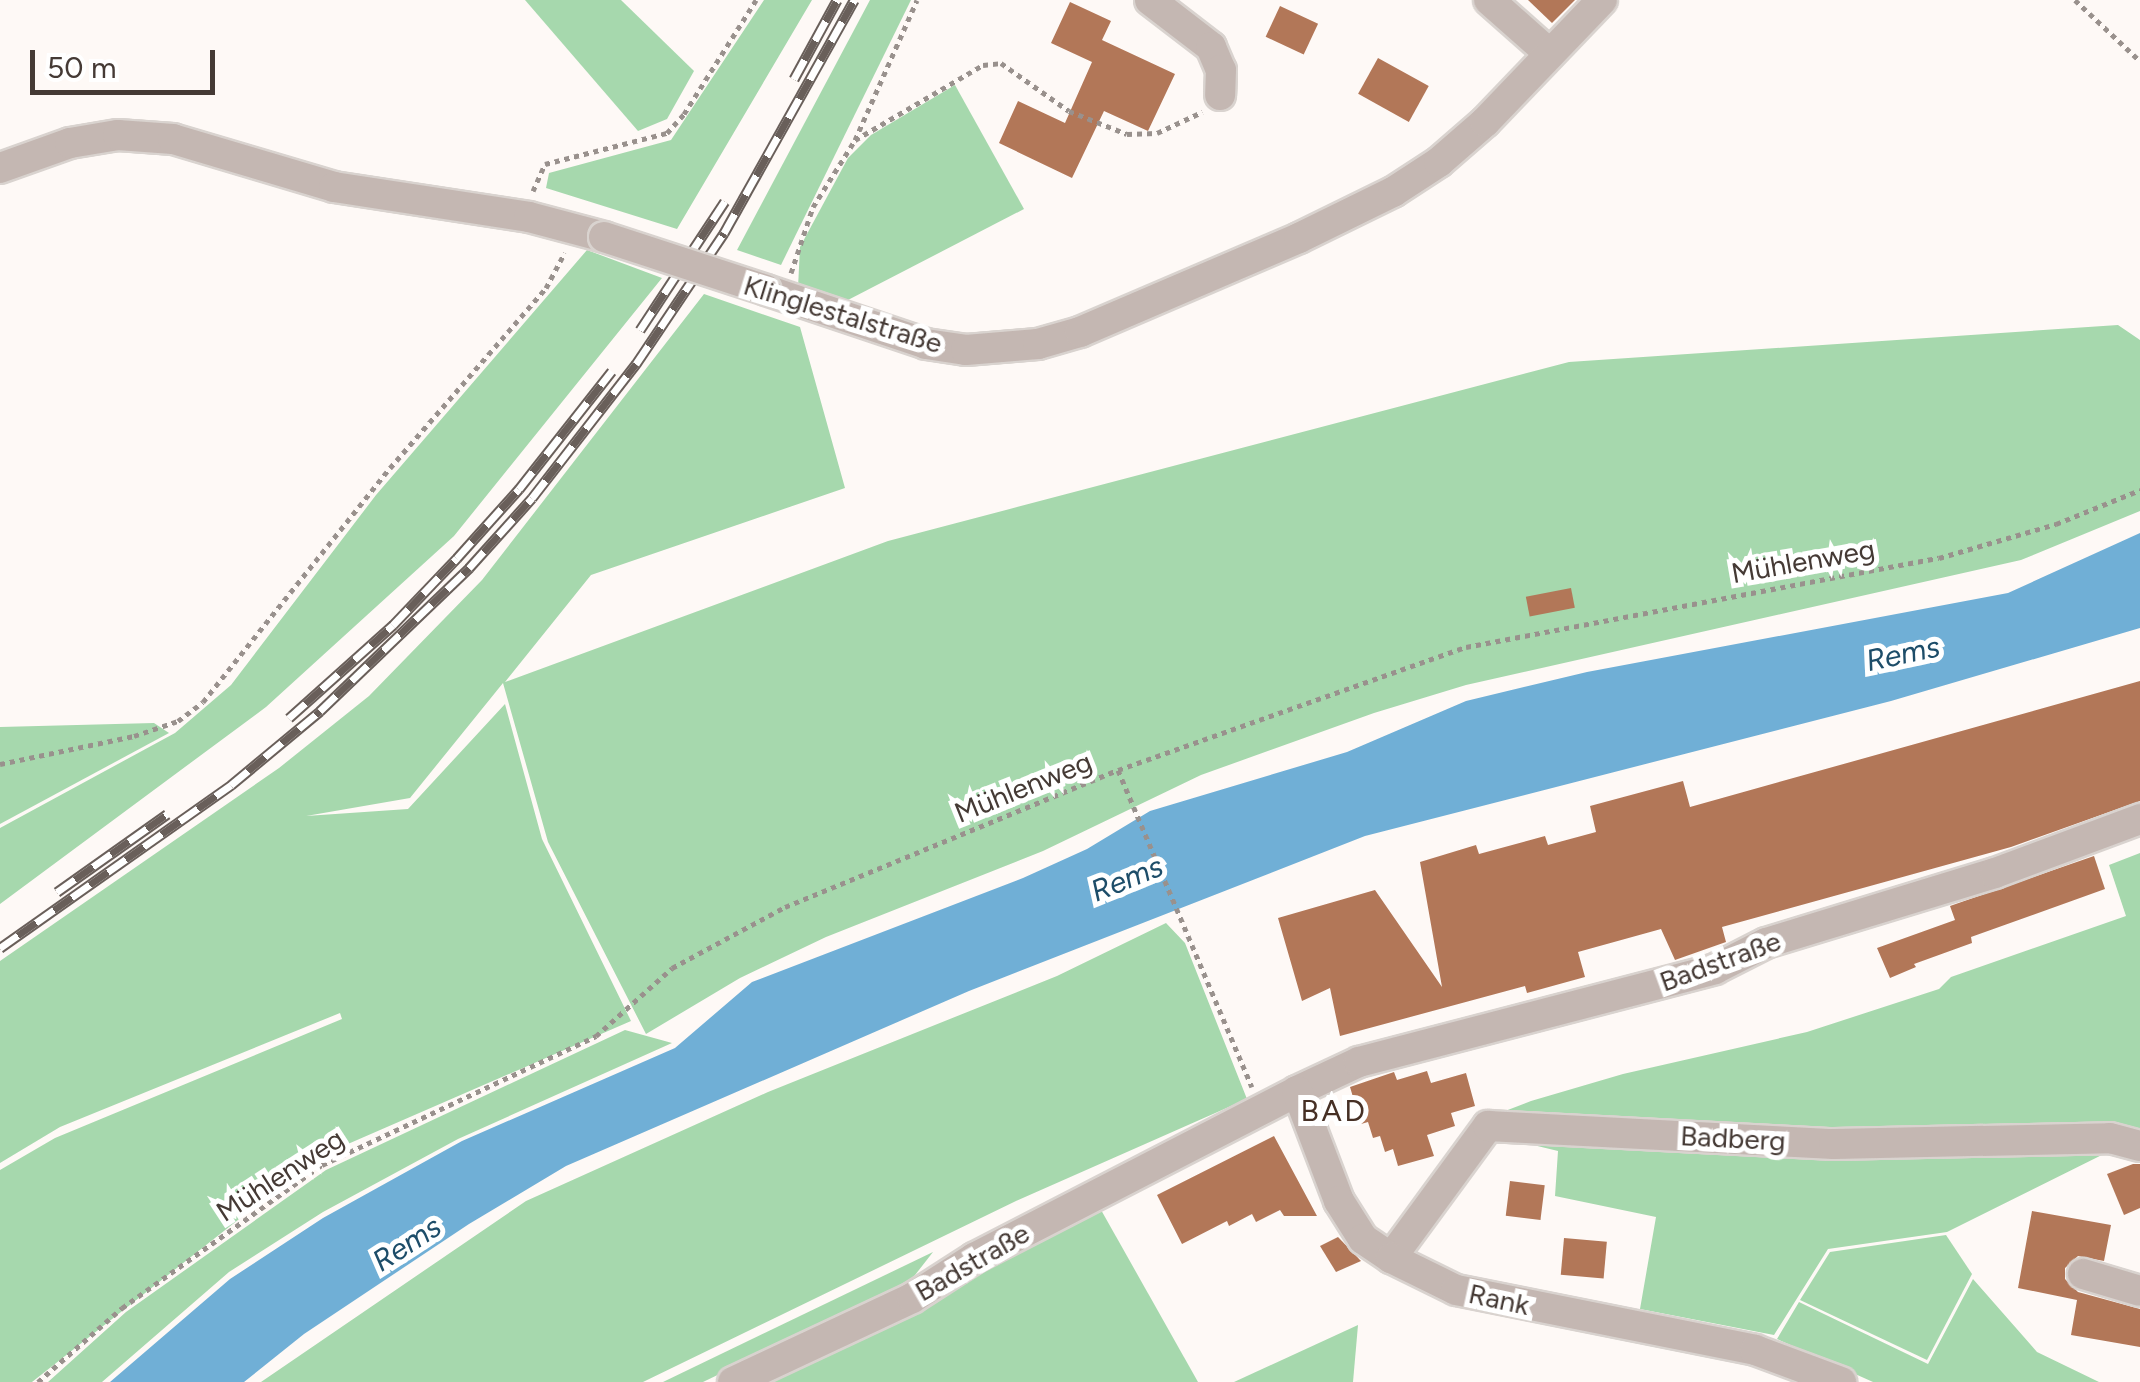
<!DOCTYPE html>
<html>
<head>
<meta charset="utf-8">
<style>
	body { margin:0 }
	#map { position:relative; width:2140px; height:1382px; overflow:hidden; background:#fef9f6; font-family:Figtree,sans-serif }
	div>[style] { position:absolute }
	.green>* { inset:0; background:#a6d8ad }
	.water>* { inset:0; background:#70afd6 }
	.building>* { inset:0; background:#b27758; transform-origin:0 0 }
	.path>* { height:5px; margin-top:-2.5px; transform-origin:0; background:repeating-linear-gradient(90deg,#99918d 0 5px,transparent 0 10px) }
	.roads { filter:drop-shadow(2px 0 #d9d3cf) drop-shadow(-2px 0 #d9d3cf) drop-shadow(0 2px #d9d3cf) drop-shadow(0 -2px #d9d3cf) }
	.minor>* { height:30px; margin:-15px; padding:0 15px; transform-origin:15px; border-radius:15px; background:#c4b7b2 }
	.rail>* { height:11px; margin-top:-5.5px; transform-origin:0; background:repeating-linear-gradient(90deg,#fff 0 22px,#695f5a 0 44px); box-sizing:border-box; border-block:2px solid #695f5a }
	.bridges { filter:drop-shadow(2px 0 #d9d3cf) drop-shadow(-2px 0 #d9d3cf) drop-shadow(0 2px #d9d3cf) drop-shadow(0 -2px #d9d3cf) }
	.minor-bridge>* { height:30px; margin:-15px; padding:0 15px; transform-origin:15px; border-radius:15px; background:#c4b7b2 }
	span { translate:-50% -50%; white-space:nowrap; text-align:center; line-height:1.15; -webkit-text-stroke:10px #fff; paint-order:stroke }
	.street-label { font-size:28px; color:#453a35 }
	.water-label { font-size:30px; color:#1d4d69; font-style:italic }
	.neighbourhood-label { font-size:30px; color:#463025; letter-spacing:2.5px }
	.scale { position:absolute; left:30px; top:50px; width:185px; height:45px; box-sizing:border-box; border:5px solid #453a35; border-top:0; padding-left:12px; font-size:30px; line-height:35px; white-space:nowrap; color:#453a35; -webkit-text-stroke:8px #fff; paint-order:stroke }
</style>
</head>
<body>
<div id="map">
	<div class="green">
		<i style="clip-path:polygon(525px 0,621px 0,694px 71px,667px 119px,638px 131px)"></i>
		<i style="clip-path:polygon(764px 0,812px 0,677px 229px,546px 188px,549px 173px,671px 140px)"></i>
		<i style="clip-path:polygon(870px 0,911px 0,781px 265px,737px 250px)"></i>
		<i style="clip-path:polygon(955px 85px,1024px 209px,846px 301px,798px 288px,800px 247px,848px 158px,871px 135px)"></i>
		<i style="clip-path:polygon(587px 250px,662px 278px,454px 536px,266px 707px,0 904px,0 828px,175px 733px,231px 685px,376px 495px)"></i>
		<i style="clip-path:polygon(704px 294px,800px 327px,845px 488px,591px 575px,505px 682px,888px 541px,1569px 362px,2118px 325px,2140px 340px,2140px 511px,2021px 560px,1466px 685px,1374px 713px,1201px 775px,1043px 851px,826px 937px,740px 978px,646px 1034px,548px 842px,503px 683px,410px 798px,306px 816px,408px 809px,505px 704px,542px 839px,631px 1021px,318px 1157px,32px 1382px,0 1382px,0 1170px,55px 1138px,342px 1019px,340px 1013px,60px 1127px,0 1163px,0 961px,279px 768px,369px 696px,482px 580px)"></i>
		<i style="clip-path:polygon(154px 723px,169px 733px,0 824px,0 727px)"></i>
		<i style="clip-path:polygon(2140px 853px,2140px 1136px,1947px 1232px,1828px 1249px,1774px 1335px,1640px 1309px,1656px 1217px,1555px 1196px,1558px 1151px,1493px 1135px,1492px 1116px,1531px 1101px,1623px 1074px,1807px 1032px,1939px 989px,1951px 977px,2126px 916px,2109px 865px)"></i>
		<i style="clip-path:polygon(1166px 923px,1185px 943px,1247px 1099px,1016px 1201px,643px 1382px,261px 1382px,526px 1201px,768px 1092px,1057px 976px)"></i>
		<i style="clip-path:polygon(625px 1030px,672px 1043px,458px 1139px,323px 1212px,229px 1272px,102px 1382px,48px 1382px,126px 1312px,326px 1170px)"></i>
		<i style="clip-path:polygon(1096px 1201px,1198px 1382px,764px 1382px)"></i>
		<i style="clip-path:polygon(1946px 1235px,1972px 1274px,1927px 1360px,1800px 1300px,1830px 1252px)"></i>
		<i style="clip-path:polygon(933px 1252px,908px 1284px,703px 1382px,663px 1382px)"></i>
		<i style="clip-path:polygon(1973px 1279px,2037px 1352px,2099px 1382px,1873px 1382px,1777px 1339px,1799px 1302px,1928px 1364px)"></i>
		<i style="clip-path:polygon(1358px 1325px,1353px 1382px,1234px 1382px)"></i>
	</div>
	<div class="water">
		<i style="clip-path:polygon(2140px 533px,2140px 628px,1891px 701px,1365px 836px,969px 991px,566px 1166px,469px 1224px,304px 1334px,244px 1382px,110px 1382px,230px 1279px,323px 1218px,462px 1141px,675px 1048px,752px 982px,1023px 878px,1087px 849px,1150px 811px,1347px 752px,1466px 701px,1587px 672px,2008px 593px)"></i>
	</div>
	<div class="building">
		<i style="clip-path:polygon(1528px 0,1575px 0,1552px 23px)"></i>
		<i style="clip-path:polygon(1070px 2px,1111px 21px,1102px 40px,1175px 74px,1148px 131px,1104px 111px,1072px 178px,999px 143px,1018px 101px,1065px 123px,1092px 62px,1051px 43px)"></i>
		<i style="left:1280px;top:6px;width:42px;height:34px;rotate:25deg"></i>
		<i style="left:1378px;top:58px;width:58px;height:41px;rotate:29deg"></i>
		<i style="left:1571px;top:588px;width:20px;height:46px;rotate:79deg"></i>
		<i style="clip-path:polygon(2140px 681px,2140px 801px,2011px 847px,1722px 927px,1726px 942px,1675px 960px,1661px 929px,1578px 952px,1585px 977px,1527px 993px,1525px 986px,1340px 1036px,1330px 988px,1302px 1001px,1278px 918px,1375px 890px,1442px 987px,1420px 862px,1476px 845px,1479px 854px,1545px 836px,1548px 845px,1596px 832px,1590px 806px,1683px 781px,1690px 807px)"></i>
		<i style="clip-path:polygon(2094px 856px,2105px 889px,1971px 937px,1972px 943px,1914px 964px,1916px 967px,1890px 978px,1877px 948px,1955px 920px,1950px 906px)"></i>
		<i style="clip-path:polygon(1427px 1071px,1431px 1083px,1466px 1073px,1475px 1106px,1451px 1113px,1455px 1126px,1427px 1135px,1434px 1156px,1398px 1166px,1393px 1149px,1385px 1152px,1380px 1136px,1373px 1138px,1368px 1122px,1361px 1124px,1350px 1087px,1394px 1072px,1397px 1080px)"></i>
		<i style="clip-path:polygon(1274px 1136px,1317px 1216px,1284px 1216px,1280px 1210px,1256px 1222px,1252px 1214px,1229px 1226px,1227px 1221px,1182px 1244px,1157px 1195px)"></i>
		<i style="clip-path:polygon(2133px 1164px,2140px 1164px,2140px 1208px,2124px 1215px,2107px 1174px)"></i>
		<i style="left:1510px;top:1181px;width:35px;height:35px;rotate:7deg"></i>
		<i style="clip-path:polygon(2032px 1211px,2111px 1225px,2104px 1261px,2078px 1256px,2065px 1268px,2065px 1279px,2078px 1292px,2140px 1309px,2140px 1347px,2071px 1335px,2077px 1300px,2018px 1288px)"></i>
		<i style="clip-path:polygon(1338px 1237px,1361px 1261px,1336px 1272px,1320px 1246px)"></i>
		<i style="left:1564px;top:1238px;width:43px;height:37px;rotate:5deg"></i>
	</div>
	<div class="path">
		<i style="left:2075px;top:0;width:89px;rotate:43.2deg"></i>
		<i style="left:855px;top:140px;width:148px;rotate:-30.4deg"></i>
		<i style="left:983px;top:65px;width:18px;rotate:-6deg"></i>
		<i style="left:1001px;top:63px;width:83px;rotate:35.2deg"></i>
		<i style="left:1069px;top:111px;width:62px;rotate:21.6deg"></i>
		<i style="left:1127px;top:134px;width:30px;rotate:-2deg"></i>
		<i style="left:1157px;top:133px;width:50px;rotate:-25deg"></i>
		<i style="left:533px;top:191px;width:30px;rotate:-66deg"></i>
		<i style="left:545px;top:164px;width:126px;rotate:-14.3deg"></i>
		<i style="left:667px;top:133px;width:25px;rotate:-48deg"></i>
		<i style="left:684px;top:114px;width:135px;rotate:-57.7deg"></i>
		<i style="left:791px;top:273px;width:70px;rotate:-71.6deg"></i>
		<i style="left:813px;top:207px;width:79px;rotate:-57.9deg"></i>
		<i style="left:855px;top:140px;width:153px;rotate:-66.1deg"></i>
		<i style="left:0;top:764px;width:137px;rotate:-11.8deg"></i>
		<i style="left:134px;top:736px;width:46px;rotate:-18.8deg"></i>
		<i style="left:178px;top:721px;width:31px;rotate:-37deg"></i>
		<i style="left:203px;top:702px;width:300px;rotate:-51.4deg"></i>
		<i style="left:390px;top:468px;width:238px;rotate:-49.1deg"></i>
		<i style="left:546px;top:288px;width:40px;rotate:-62deg"></i>
		<i style="left:1118px;top:770px;width:344px;rotate:67.1deg"></i>
		<i style="left:38px;top:1382px;width:112px;rotate:-41.4deg"></i>
		<i style="left:122px;top:1308px;width:246px;rotate:-35.6deg"></i>
		<i style="left:322px;top:1165px;width:303px;rotate:-25.2deg"></i>
		<i style="left:596px;top:1036px;width:102px;rotate:-41.8deg"></i>
		<i style="left:672px;top:968px;width:128px;rotate:-28.4deg"></i>
		<i style="left:785px;top:907px;width:360px;rotate:-22.4deg"></i>
		<i style="left:1118px;top:770px;width:369px;rotate:-19.5deg"></i>
		<i style="left:1466px;top:647px;width:481px;rotate:-10.7deg"></i>
		<i style="left:1939px;top:558px;width:122px;rotate:-16.2deg"></i>
		<i style="left:2056px;top:524px;width:91px;rotate:-22deg"></i>
	</div>
	<div class="roads">
		<div class="minor">
			<i style="left:1150px;top:0;width:77px;rotate:37.6deg"></i>
			<i style="left:1211px;top:47px;width:25px;rotate:67deg"></i>
			<i style="left:1221px;top:70px;width:25px;rotate:92deg"></i>
			<i style="left:1489px;top:0;width:81px;rotate:41.5deg"></i>
			<i style="left:0;top:168px;width:74px;rotate:-19.7deg"></i>
			<i style="left:70px;top:143px;width:49px;rotate:-9.5deg"></i>
			<i style="left:118px;top:135px;width:55px;rotate:4.2deg"></i>
			<i style="left:173px;top:139px;width:168px;rotate:16.6deg"></i>
			<i style="left:334px;top:187px;width:197px;rotate:8.7deg"></i>
			<i style="left:529px;top:217px;width:78px;rotate:14.9deg"></i>
			<i style="left:766px;top:290px;width:169px;rotate:18.6deg"></i>
			<i style="left:926px;top:344px;width:40px;rotate:8.5deg"></i>
			<i style="left:966px;top:350px;width:72px;rotate:-4.8deg"></i>
			<i style="left:1038px;top:344px;width:44px;rotate:-15.9deg"></i>
			<i style="left:1080px;top:332px;width:238px;rotate:-23.2deg"></i>
			<i style="left:1299px;top:238px;width:105px;rotate:-26.1deg"></i>
			<i style="left:1393px;top:192px;width:55px;rotate:-33.1deg"></i>
			<i style="left:1439px;top:162px;width:61px;rotate:-41deg"></i>
			<i style="left:1485px;top:122px;width:169px;rotate:-46.2deg"></i>
			<i style="left:1297px;top:1091px;width:68px;rotate:-25.1deg"></i>
			<i style="left:1359px;top:1062px;width:368px;rotate:-14.6deg"></i>
			<i style="left:1715px;top:969px;width:57px;rotate:-27deg"></i>
			<i style="left:1766px;top:943px;width:239px;rotate:-17deg"></i>
			<i style="left:1995px;top:873px;width:155px;rotate:-20.4deg"></i>
			<i style="left:1391px;top:1258px;width:164px;rotate:-53.7deg"></i>
			<i style="left:1488px;top:1126px;width:346px;rotate:3deg"></i>
			<i style="left:1834px;top:1144px;width:276px;rotate:-1.2deg"></i>
			<i style="left:2110px;top:1138px;width:31px;rotate:15deg"></i>
			<i style="left:2083px;top:1274px;width:59px;rotate:16.6deg"></i>
			<i style="left:733px;top:1382px;width:198px;rotate:-25.1deg"></i>
			<i style="left:912px;top:1298px;width:74px;rotate:-32.8deg"></i>
			<i style="left:974px;top:1258px;width:364px;rotate:-27.3deg"></i>
			<i style="left:1297px;top:1091px;width:118px;rotate:69.1deg"></i>
			<i style="left:1339px;top:1201px;width:45px;rotate:57.7deg"></i>
			<i style="left:1363px;top:1239px;width:34px;rotate:34deg"></i>
			<i style="left:1391px;top:1258px;width:72px;rotate:26.2deg"></i>
			<i style="left:1456px;top:1290px;width:305px;rotate:11.3deg"></i>
			<i style="left:1755px;top:1350px;width:92px;rotate:20.4deg"></i>
		</div>
	</div>
	<div class="rail">
		<i style="left:794px;top:79px;width:90px;rotate:-61.4deg"></i>
		<i style="left:640px;top:330px;width:154px;rotate:-56.6deg"></i>
		<i style="left:289px;top:718px;width:140px;rotate:-41.8deg"></i>
		<i style="left:393px;top:625px;width:93px;rotate:-46.3deg"></i>
		<i style="left:457px;top:558px;width:93px;rotate:-48.1deg"></i>
		<i style="left:519px;top:489px;width:150px;rotate:-51.8deg"></i>
		<i style="left:57px;top:892px;width:135px;rotate:-35.3deg"></i>
		<i style="left:0;top:948px;width:283px;rotate:-35.2deg"></i>
		<i style="left:231px;top:785px;width:116px;rotate:-39.7deg"></i>
		<i style="left:320px;top:711px;width:207px;rotate:-43.8deg"></i>
		<i style="left:469px;top:568px;width:94px;rotate:-48deg"></i>
		<i style="left:532px;top:498px;width:170px;rotate:-52.2deg"></i>
		<i style="left:636px;top:364px;width:158px;rotate:-56.1deg"></i>
		<i style="left:724px;top:233px;width:267px;rotate:-60.8deg"></i>
	</div>
	<div class="bridges">
		<div class="minor-bridge">
			<i style="left:604px;top:237px;width:170px;rotate:18.1deg"></i>
		</div>
	</div>
	<div class="street-label">
		<span style="left:843px;top:314px;rotate:17deg">Klinglestalstraße</span>
		<span style="left:1803px;top:561px;rotate:-10deg">Mühlenweg</span>
		<span style="left:1023px;top:787px;rotate:-22deg">Mühlenweg</span>
		<span style="left:1720px;top:961px;rotate:-20deg">Badstraße</span>
		<span style="left:1733px;top:1138px;rotate:3deg">Badberg</span>
		<span style="left:280px;top:1175px;rotate:-33deg">Mühlenweg</span>
		<span style="left:972px;top:1262px;rotate:-30deg">Badstraße</span>
		<span style="left:1499px;top:1299px;rotate:12deg">Rank</span>
	</div>
	<div class="water-label">
		<span style="left:1903px;top:654px;rotate:-12deg">Rems</span>
		<span style="left:1127px;top:879px;rotate:-22deg">Rems</span>
		<span style="left:407px;top:1244px;rotate:-33deg">Rems</span>
	</div>
	<div class="neighbourhood-label">
		<span style="left:1334px;top:1111px">BAD</span>
	</div>
	<div class="scale">50 m</div>
</div>
</body>
</html>
